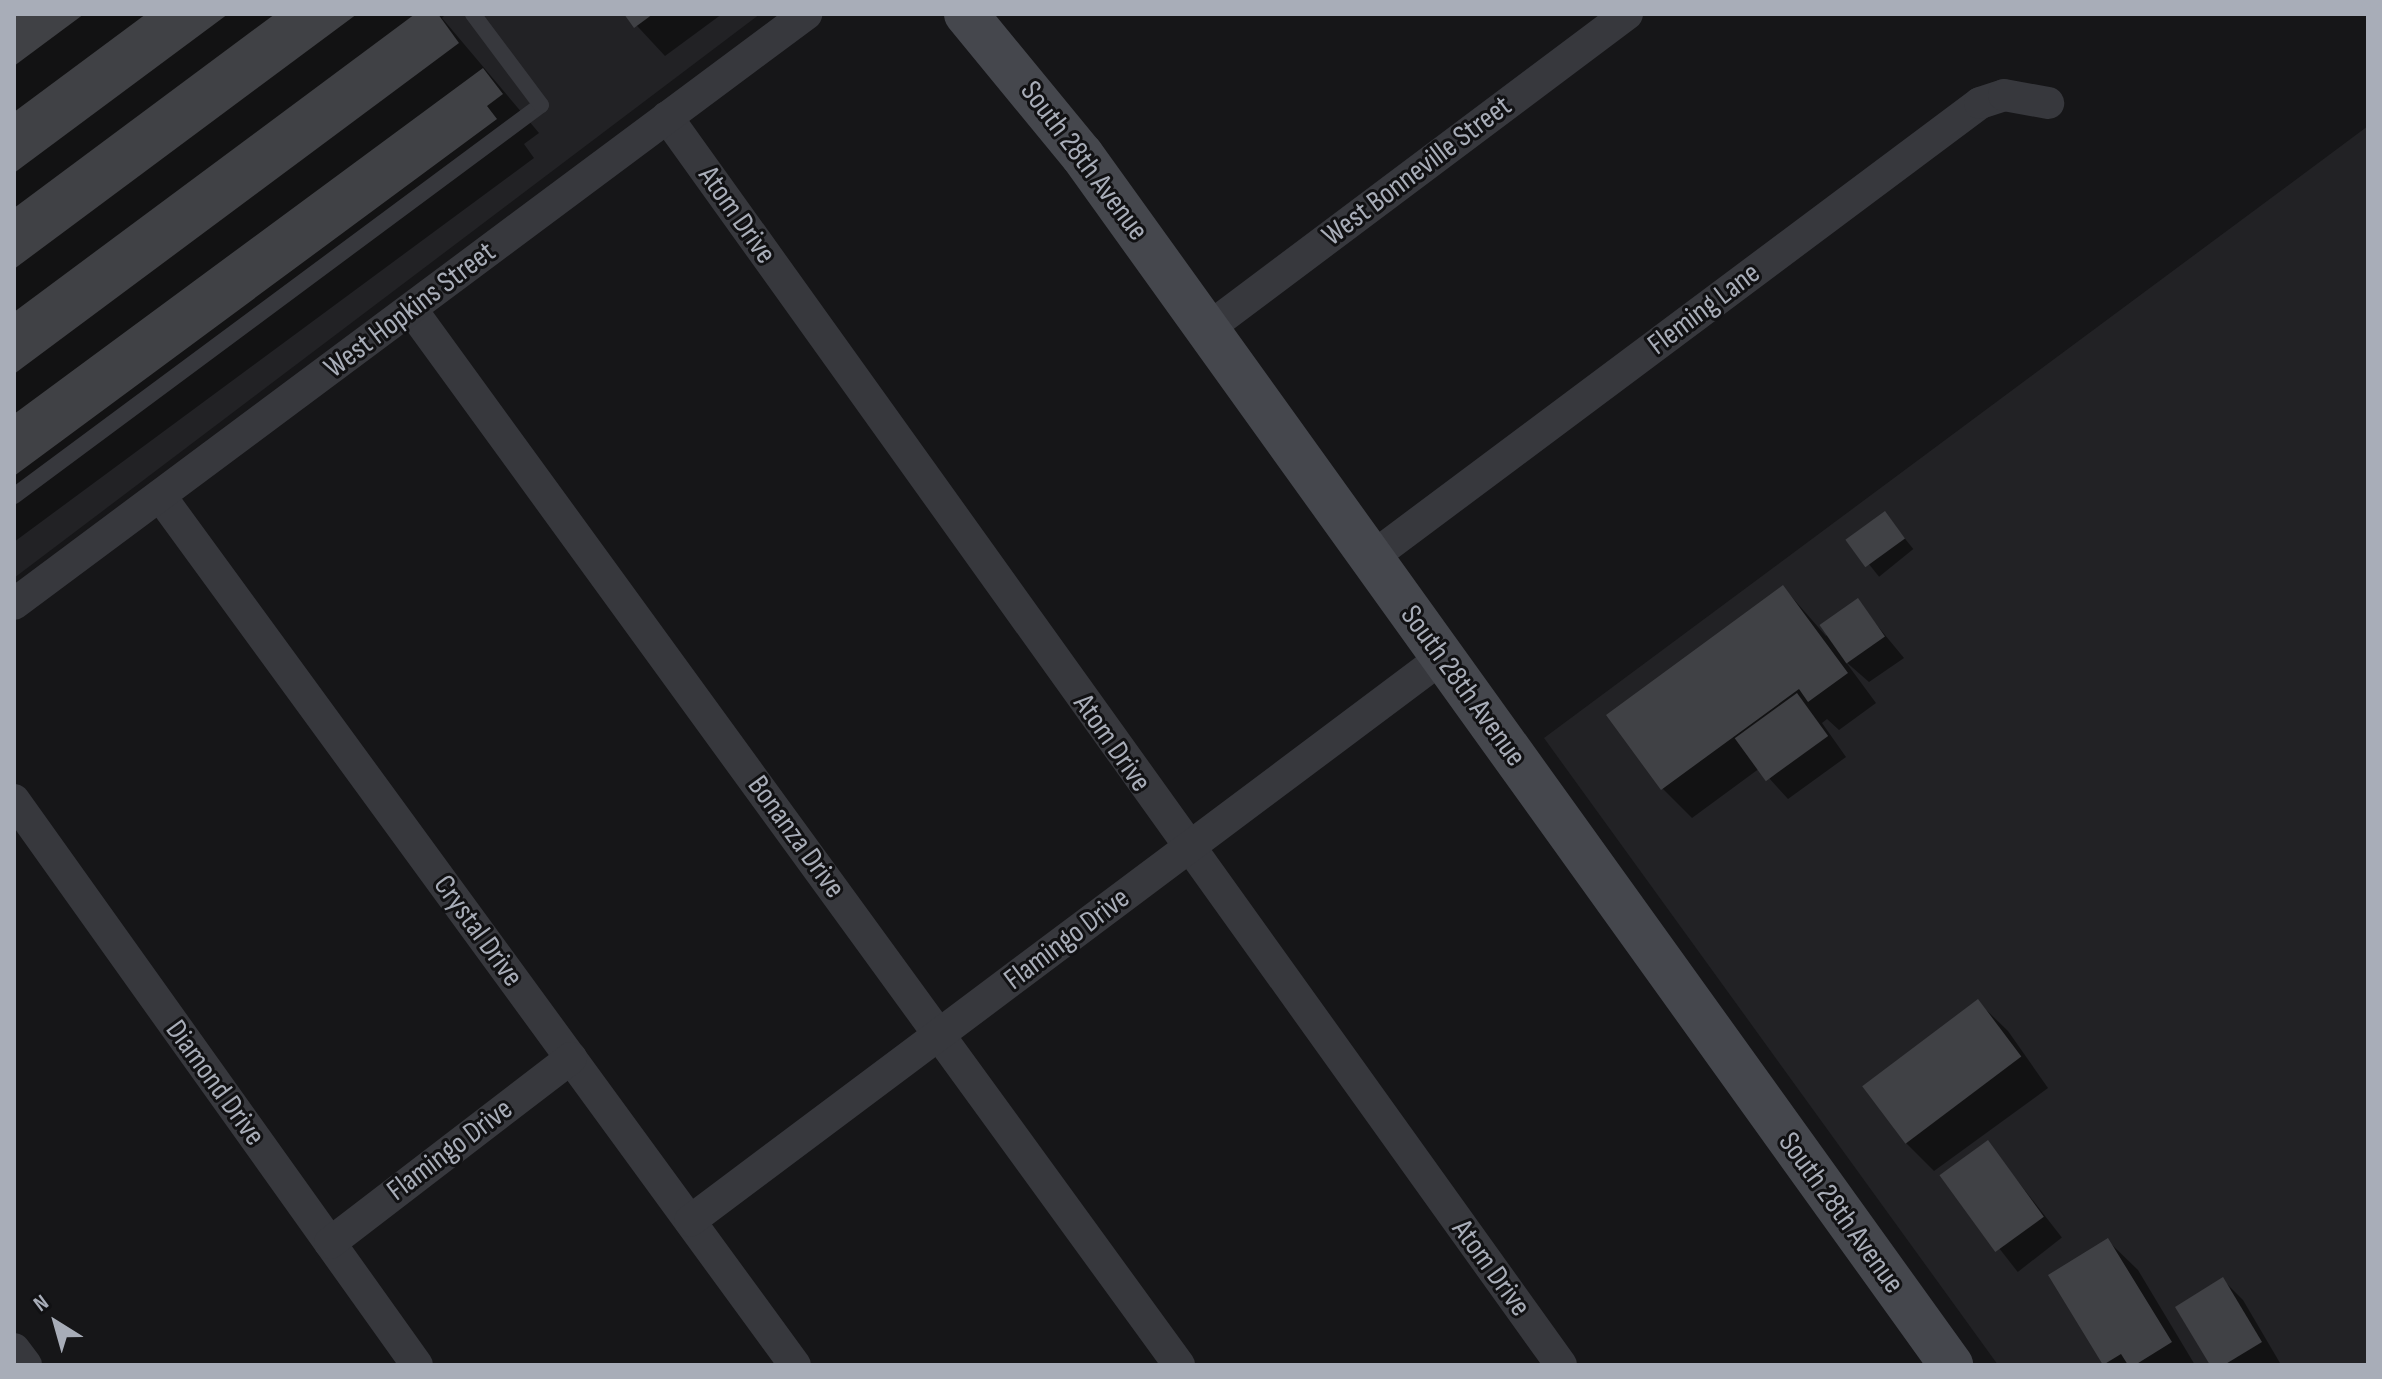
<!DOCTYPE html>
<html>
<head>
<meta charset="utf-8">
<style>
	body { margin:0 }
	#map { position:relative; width:2382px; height:1379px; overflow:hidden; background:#161618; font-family:"Sofia Sans Condensed",sans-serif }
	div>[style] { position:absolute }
	.built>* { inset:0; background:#222225 }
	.shadow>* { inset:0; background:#0007; transform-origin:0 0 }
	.building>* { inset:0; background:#404145; transform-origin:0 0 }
	.service>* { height:16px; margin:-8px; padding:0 8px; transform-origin:8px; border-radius:8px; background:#37383d }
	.minor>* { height:32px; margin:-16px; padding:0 16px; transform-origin:16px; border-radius:16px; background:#37383d }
	.secondary>* { height:44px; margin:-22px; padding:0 22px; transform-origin:22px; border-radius:22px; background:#45474d }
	span { translate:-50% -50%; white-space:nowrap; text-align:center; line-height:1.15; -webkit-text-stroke:6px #111113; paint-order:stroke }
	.street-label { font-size:30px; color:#a8adb8 }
	.frame { position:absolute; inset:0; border:16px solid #a8adb8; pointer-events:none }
	.north { position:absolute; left:16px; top:1283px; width:80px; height:80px; -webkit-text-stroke:6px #111113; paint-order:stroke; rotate:323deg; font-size:22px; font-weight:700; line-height:32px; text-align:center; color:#a8adb8 }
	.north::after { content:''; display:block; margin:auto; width:28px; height:36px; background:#a8adb8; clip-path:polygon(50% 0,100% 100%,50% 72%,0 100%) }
</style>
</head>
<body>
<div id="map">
	<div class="built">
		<i style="clip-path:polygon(14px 14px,760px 14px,14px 578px)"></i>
		<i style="clip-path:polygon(2368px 126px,2368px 1365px,1998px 1365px,1544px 738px)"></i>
	</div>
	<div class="shadow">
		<i style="clip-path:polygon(14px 14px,446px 14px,442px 18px,539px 133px,524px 144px,534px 158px,14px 542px)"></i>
		<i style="clip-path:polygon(626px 14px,722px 14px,665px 56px)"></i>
		<i style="left:1885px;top:514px;width:45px;height:44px;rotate:51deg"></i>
		<i style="clip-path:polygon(1783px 587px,1826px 636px,1857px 601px,1904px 658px,1869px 682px,1845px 661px,1876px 703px,1839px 730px,1827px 719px,1822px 723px,1846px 757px,1788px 799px,1760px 768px,1692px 818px,1663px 789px,1609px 716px)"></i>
		<i style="clip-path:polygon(1978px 1002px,2008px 1031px,2048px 1088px,1934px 1171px,1904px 1141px)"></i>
		<i style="left:1988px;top:1143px;width:120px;height:56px;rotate:52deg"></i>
		<i style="clip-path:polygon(2108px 1241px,2138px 1270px,2195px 1365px,2106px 1365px,2051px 1276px)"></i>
		<i style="clip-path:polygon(2223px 1280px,2243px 1300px,2280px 1363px,2212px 1365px)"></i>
	</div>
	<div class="building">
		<i style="clip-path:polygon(14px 14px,84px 14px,14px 66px)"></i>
		<i style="clip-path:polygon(146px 14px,228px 14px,14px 173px,14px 112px)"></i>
		<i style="clip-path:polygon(275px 14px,357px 14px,14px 269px,14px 208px)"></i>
		<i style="clip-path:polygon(415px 14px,438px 14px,459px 43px,14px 374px,14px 312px)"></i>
		<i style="clip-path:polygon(624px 14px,653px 14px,634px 28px)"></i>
		<i style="clip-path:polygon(483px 68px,503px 94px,487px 106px,497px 119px,14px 476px,14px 414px)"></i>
		<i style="left:1885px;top:511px;width:34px;height:49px;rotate:54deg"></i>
		<i style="clip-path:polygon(1783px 585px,1848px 673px,1808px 702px,1799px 689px,1661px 790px,1606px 715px)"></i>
		<i style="left:1858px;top:598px;width:47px;height:47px;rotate:55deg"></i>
		<i style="left:1797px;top:693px;width:53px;height:77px;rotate:54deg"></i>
		<i style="left:1978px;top:999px;width:72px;height:145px;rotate:53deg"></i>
		<i style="left:1988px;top:1140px;width:95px;height:60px;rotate:54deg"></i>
		<i style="clip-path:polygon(2108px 1238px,2172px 1342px,2135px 1365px,2128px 1365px,2121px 1354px,2103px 1365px,2048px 1275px)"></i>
		<i style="clip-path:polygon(2223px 1277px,2262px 1342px,2224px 1365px,2210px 1365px,2175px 1307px)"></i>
	</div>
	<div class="service">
		<i style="left:14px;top:496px;width:656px;rotate:-36.57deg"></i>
		<i style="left:541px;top:105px;width:114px;rotate:-126.8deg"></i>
	</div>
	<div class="minor">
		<i style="left:667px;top:117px;width:1535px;rotate:54.38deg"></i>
		<i style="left:411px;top:309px;width:1306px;rotate:53.97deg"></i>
		<i style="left:1207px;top:329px;width:525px;rotate:-36.87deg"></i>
		<i style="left:161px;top:497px;width:1075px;rotate:53.86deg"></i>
		<i style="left:1371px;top:558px;width:760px;rotate:-36.76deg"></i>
		<i style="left:1980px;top:103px;width:25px;rotate:-18deg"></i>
		<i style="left:2004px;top:95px;width:45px;rotate:10.3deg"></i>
		<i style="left:14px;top:604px;width:988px;rotate:-36.68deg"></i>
		<i style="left:14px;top:800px;width:694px;rotate:54.5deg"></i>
		<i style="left:690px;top:1221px;width:941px;rotate:-36.83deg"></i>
		<i style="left:330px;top:1243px;width:304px;rotate:-37.5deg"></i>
		<i style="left:14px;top:1349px;width:20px;rotate:53deg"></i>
	</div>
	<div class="secondary">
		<i style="left:966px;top:14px;width:183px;rotate:50.6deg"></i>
		<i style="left:1082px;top:155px;width:1490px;rotate:54.31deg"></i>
	</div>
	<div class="street-label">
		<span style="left:1084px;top:161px;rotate:53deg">South 28th Avenue</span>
		<span style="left:1417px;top:171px;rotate:-37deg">West Bonneville Street</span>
		<span style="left:737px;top:215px;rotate:55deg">Atom Drive</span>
		<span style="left:1704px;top:309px;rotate:-37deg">Fleming Lane</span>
		<span style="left:410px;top:310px;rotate:-37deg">West Hopkins Street</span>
		<span style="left:1463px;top:686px;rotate:54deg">South 28th Avenue</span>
		<span style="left:1112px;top:743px;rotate:55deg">Atom Drive</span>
		<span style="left:796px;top:837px;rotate:54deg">Bonanza Drive</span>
		<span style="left:478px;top:931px;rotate:54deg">Crystal Drive</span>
		<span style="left:1067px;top:939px;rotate:-37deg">Flamingo Drive</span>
		<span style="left:215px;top:1083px;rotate:54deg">Diamond Drive</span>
		<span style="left:450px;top:1150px;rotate:-37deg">Flamingo Drive</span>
		<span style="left:1841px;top:1213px;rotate:54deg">South 28th Avenue</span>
		<span style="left:1491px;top:1268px;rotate:54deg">Atom Drive</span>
	</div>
	<div class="frame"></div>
	<div class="north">N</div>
</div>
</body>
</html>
